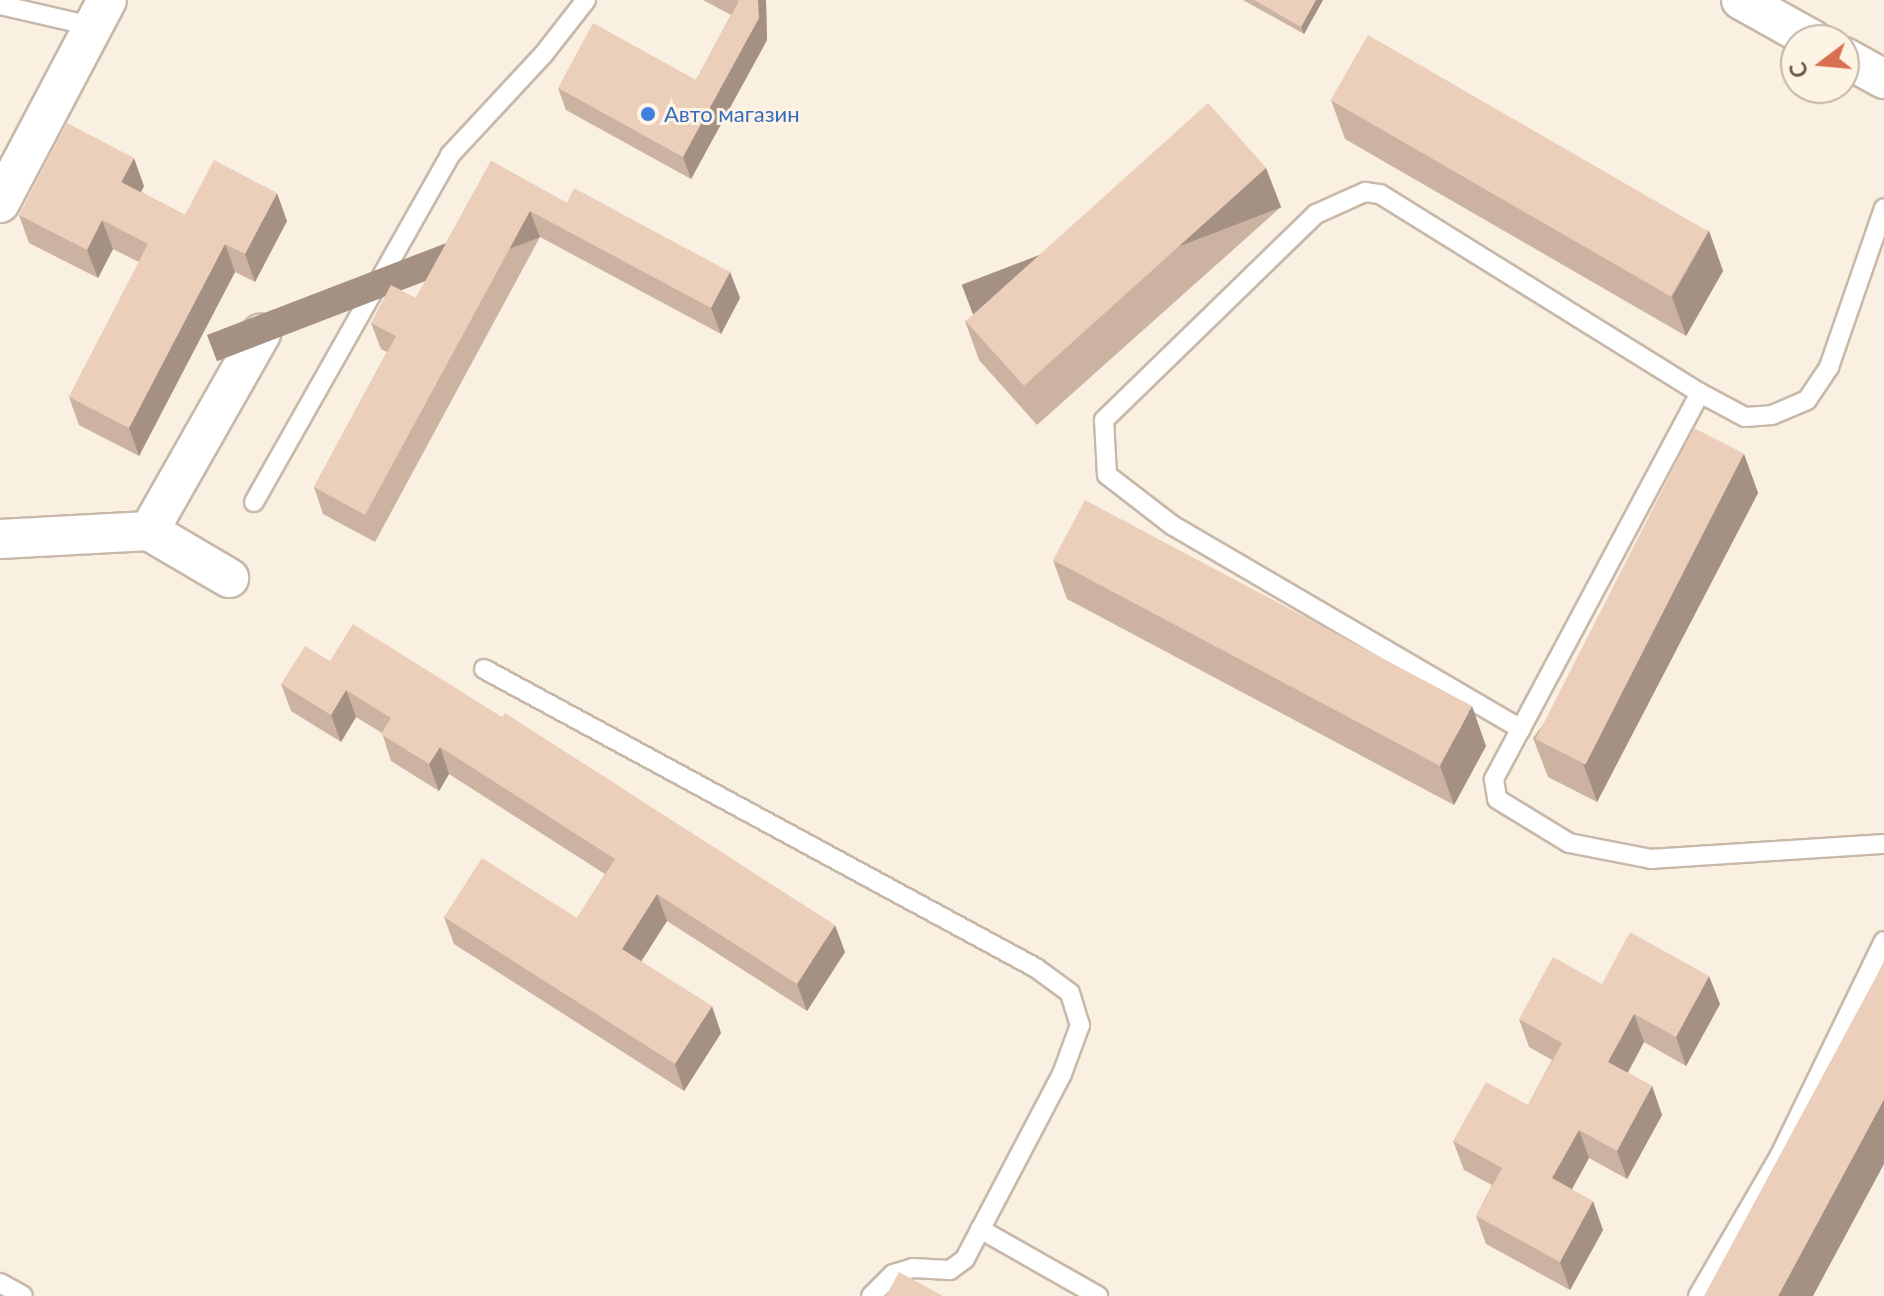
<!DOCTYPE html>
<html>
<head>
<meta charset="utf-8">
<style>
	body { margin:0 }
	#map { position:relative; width:1884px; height:1296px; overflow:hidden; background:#f9f0e1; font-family:Lato,sans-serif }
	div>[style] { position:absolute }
	.roads { filter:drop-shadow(2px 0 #c8b8aa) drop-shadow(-2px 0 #c8b8aa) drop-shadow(0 2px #c8b8aa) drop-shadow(0 -2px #c8b8aa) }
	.lane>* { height:18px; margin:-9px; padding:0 9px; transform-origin:9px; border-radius:9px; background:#fff }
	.street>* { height:38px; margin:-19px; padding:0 19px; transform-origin:19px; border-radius:19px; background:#fff }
	.wall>* { inset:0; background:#cbb2a1 }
	.shaded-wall>* { inset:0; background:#a59183; transform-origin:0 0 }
	.building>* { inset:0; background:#eccfbb; transform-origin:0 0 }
	.dots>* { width:22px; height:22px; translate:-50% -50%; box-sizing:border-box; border:4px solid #fdf4e6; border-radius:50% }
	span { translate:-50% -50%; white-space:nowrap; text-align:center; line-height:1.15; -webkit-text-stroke:6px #fdf4e6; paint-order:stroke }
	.shop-label { font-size:22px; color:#366cbe }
	.left { translate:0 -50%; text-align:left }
	.north { position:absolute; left:1780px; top:24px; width:80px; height:80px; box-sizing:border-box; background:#fdf4e6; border:2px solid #c3b6a8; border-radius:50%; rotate:254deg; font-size:22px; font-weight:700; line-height:32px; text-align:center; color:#6d584b }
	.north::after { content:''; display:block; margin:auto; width:28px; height:36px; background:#d87151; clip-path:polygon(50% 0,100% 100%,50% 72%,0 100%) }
</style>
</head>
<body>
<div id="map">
	<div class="roads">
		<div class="lane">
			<i style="left:0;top:5px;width:94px;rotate:12.9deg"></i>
			<i style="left:1700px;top:393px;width:438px;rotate:118.1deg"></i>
			<i style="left:1494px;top:779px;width:20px;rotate:81deg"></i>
			<i style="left:1497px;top:799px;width:84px;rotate:31.4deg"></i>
			<i style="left:1569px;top:843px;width:84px;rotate:11deg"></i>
			<i style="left:1651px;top:859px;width:233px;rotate:-3.7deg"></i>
			<i style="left:254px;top:502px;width:399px;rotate:-60.5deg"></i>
			<i style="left:450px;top:155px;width:137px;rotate:-47.1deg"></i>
			<i style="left:543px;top:55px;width:70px;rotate:-52deg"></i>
			<i style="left:484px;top:669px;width:628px;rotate:28.44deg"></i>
			<i style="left:1036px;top:968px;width:42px;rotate:36.3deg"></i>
			<i style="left:1070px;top:993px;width:34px;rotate:73deg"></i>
			<i style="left:1080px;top:1025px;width:52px;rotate:110.2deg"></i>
			<i style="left:1062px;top:1074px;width:209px;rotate:117.7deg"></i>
			<i style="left:965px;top:1259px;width:19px;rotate:144deg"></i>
			<i style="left:950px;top:1270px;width:37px;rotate:-177deg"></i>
			<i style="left:913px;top:1268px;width:21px;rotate:163deg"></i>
			<i style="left:893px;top:1274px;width:31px;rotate:135deg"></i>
			<i style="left:1521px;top:729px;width:404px;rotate:-149.7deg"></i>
			<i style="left:1172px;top:525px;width:82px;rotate:-142.4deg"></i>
			<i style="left:1107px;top:475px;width:55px;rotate:-93.1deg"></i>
			<i style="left:1104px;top:420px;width:296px;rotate:-44.2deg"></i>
			<i style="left:1316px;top:214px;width:54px;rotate:-24.2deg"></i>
			<i style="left:1365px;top:192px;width:15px;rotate:8deg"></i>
			<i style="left:1380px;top:194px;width:377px;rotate:31.9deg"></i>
			<i style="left:1700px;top:393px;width:51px;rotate:28.1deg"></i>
			<i style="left:1745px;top:417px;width:27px;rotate:-4deg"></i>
			<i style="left:1772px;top:415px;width:38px;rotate:-23deg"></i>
			<i style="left:1807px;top:400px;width:40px;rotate:-56deg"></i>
			<i style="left:1829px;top:367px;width:168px;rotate:-70.9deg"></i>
			<i style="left:980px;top:1229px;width:136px;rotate:29.6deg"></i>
			<i style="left:0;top:1283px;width:26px;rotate:29deg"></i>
			<i style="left:1698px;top:1296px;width:161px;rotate:-59.8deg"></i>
			<i style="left:1779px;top:1157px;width:240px;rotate:-64.1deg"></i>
		</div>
		<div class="street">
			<i style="left:1741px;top:0;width:82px;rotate:29.1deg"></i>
			<i style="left:1844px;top:57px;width:46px;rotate:28.8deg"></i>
			<i style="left:0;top:203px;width:229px;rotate:-62.2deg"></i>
			<i style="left:149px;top:531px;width:227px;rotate:-60.4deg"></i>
			<i style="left:0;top:539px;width:149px;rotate:-3.1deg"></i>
			<i style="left:149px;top:531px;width:93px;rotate:30.4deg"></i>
		</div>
	</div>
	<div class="wall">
		<i style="clip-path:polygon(703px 0,766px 0,767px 40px,691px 179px,566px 110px,558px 88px,696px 80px,731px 15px)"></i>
		<i style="clip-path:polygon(1243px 0,1323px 0,1304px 34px)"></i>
		<i style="clip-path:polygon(1331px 100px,1709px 231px,1723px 271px,1686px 336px,1345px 139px)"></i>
		<i style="clip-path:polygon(491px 161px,567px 203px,730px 272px,740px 298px,721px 334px,540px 237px,375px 542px,323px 514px,314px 487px,387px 352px,381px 349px,371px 323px,416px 298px)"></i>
		<i style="clip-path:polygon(1266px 168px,1281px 207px,1037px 425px,979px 360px,965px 321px)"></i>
		<i style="clip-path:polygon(144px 186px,141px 192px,185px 215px,287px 221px,255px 282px,235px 272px,139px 456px,79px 425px,69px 397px,139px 262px,113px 249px,98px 278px,29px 243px,19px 215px)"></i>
		<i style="clip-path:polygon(1744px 454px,1758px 493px,1597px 802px,1548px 777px,1533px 738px)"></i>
		<i style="clip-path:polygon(1053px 560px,1486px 746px,1454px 805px,1067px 599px)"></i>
		<i style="clip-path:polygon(330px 661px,845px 952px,807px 1011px,667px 921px,641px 961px,721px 1033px,684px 1091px,454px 944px,444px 917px,577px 918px,605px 874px,449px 774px,439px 791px,391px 761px,382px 733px,356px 717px,341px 742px,291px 711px,281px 684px)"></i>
		<i style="clip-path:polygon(1602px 984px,1720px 1004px,1686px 1066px,1644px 1042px,1628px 1073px,1652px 1086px,1662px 1115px,1627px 1179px,1589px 1158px,1572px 1189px,1603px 1230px,1570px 1290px,1486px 1244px,1476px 1216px,1492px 1185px,1464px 1170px,1453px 1141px,1528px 1105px,1552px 1060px,1529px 1047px,1519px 1019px)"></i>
	</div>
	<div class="shaded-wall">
		<i style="clip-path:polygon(758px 0,766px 0,767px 40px,691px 179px,683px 157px)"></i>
		<i style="clip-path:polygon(1316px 0,1323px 0,1304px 34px,1301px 27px)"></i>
		<i style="clip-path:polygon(134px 158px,144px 186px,132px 210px,121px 182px)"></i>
		<i style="left:1266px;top:168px;width:42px;height:326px;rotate:69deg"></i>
		<i style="clip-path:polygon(277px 193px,287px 221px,255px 282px,245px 254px)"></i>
		<i style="left:530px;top:211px;width:28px;height:346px;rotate:69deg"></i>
		<i style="clip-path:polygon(102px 220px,113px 249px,98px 278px,87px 250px)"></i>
		<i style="clip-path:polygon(1709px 231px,1723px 271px,1686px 336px,1672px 297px)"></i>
		<i style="clip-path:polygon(225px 244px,235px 272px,139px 456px,129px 428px)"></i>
		<i style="clip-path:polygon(730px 272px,740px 298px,721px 334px,711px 308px)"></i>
		<i style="clip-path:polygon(1744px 454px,1758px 493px,1597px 802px,1583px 763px)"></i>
		<i style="clip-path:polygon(346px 690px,356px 717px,341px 742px,331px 715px)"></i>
		<i style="clip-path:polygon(1472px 706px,1486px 746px,1454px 805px,1440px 766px)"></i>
		<i style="clip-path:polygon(440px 747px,449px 774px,439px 791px,429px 764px)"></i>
		<i style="clip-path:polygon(657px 894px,667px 921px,632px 976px,622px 949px)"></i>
		<i style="clip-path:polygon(835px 925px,845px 952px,807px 1011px,797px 984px)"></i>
		<i style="clip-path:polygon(1709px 976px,1720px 1004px,1686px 1066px,1676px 1037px)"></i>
		<i style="clip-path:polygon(712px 1006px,721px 1033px,684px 1091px,675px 1064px)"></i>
		<i style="clip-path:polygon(1634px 1014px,1644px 1042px,1618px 1090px,1608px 1062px)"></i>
		<i style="clip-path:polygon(1652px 1086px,1662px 1115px,1627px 1179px,1617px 1151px)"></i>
		<i style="clip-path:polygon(1884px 1099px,1884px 1164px,1813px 1296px,1778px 1296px)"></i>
		<i style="clip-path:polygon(1579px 1130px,1589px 1158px,1562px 1207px,1552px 1178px)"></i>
		<i style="clip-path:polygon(1593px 1201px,1603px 1230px,1570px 1290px,1560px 1262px)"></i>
	</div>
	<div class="building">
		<i style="clip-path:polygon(736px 0,758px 0,759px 18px,683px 157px,558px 88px,593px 23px,696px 80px,739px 1px)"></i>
		<i style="clip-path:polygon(1254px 0,1316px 0,1301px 27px)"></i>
		<i style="left:1368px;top:35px;width:393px;height:75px;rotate:30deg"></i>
		<i style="left:1208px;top:103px;width:87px;height:326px;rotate:48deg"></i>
		<i style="clip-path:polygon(67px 123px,134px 158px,121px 182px,185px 215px,214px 160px,277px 193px,245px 254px,225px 244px,129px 428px,69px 397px,148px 244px,102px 220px,87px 250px,19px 215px)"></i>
		<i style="clip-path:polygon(491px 161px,567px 203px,574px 188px,730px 272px,711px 308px,530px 211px,365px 515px,314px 487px,396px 336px,371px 323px,391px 285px,416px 298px)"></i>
		<i style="left:1694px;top:428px;width:56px;height:349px;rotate:27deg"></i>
		<i style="left:1085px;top:500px;width:438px;height:68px;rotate:28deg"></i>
		<i style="clip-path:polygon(353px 624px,502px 717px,505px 713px,835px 925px,797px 984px,657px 894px,622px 949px,712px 1006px,675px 1064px,444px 917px,482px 858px,577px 918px,615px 859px,440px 747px,429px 764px,381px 734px,391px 718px,346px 690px,331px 715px,281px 684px,305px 646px,330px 661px)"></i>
		<i style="clip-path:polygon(1630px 932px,1709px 976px,1676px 1037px,1634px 1014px,1608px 1062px,1652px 1086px,1617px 1151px,1579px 1130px,1552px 1178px,1593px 1201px,1560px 1262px,1476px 1216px,1502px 1168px,1453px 1141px,1486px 1082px,1528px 1105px,1562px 1043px,1519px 1019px,1553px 957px,1602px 984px)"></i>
		<i style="clip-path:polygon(1884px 962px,1884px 1099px,1778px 1296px,1704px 1296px)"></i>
		<i style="clip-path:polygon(899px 1272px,943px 1296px,886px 1296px)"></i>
	</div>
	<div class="dots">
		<i style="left:648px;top:114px;background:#3f7fe0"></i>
	</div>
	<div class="shop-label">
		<span class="left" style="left:664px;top:114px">Авто магазин</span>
	</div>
	<div class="north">С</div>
</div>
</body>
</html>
